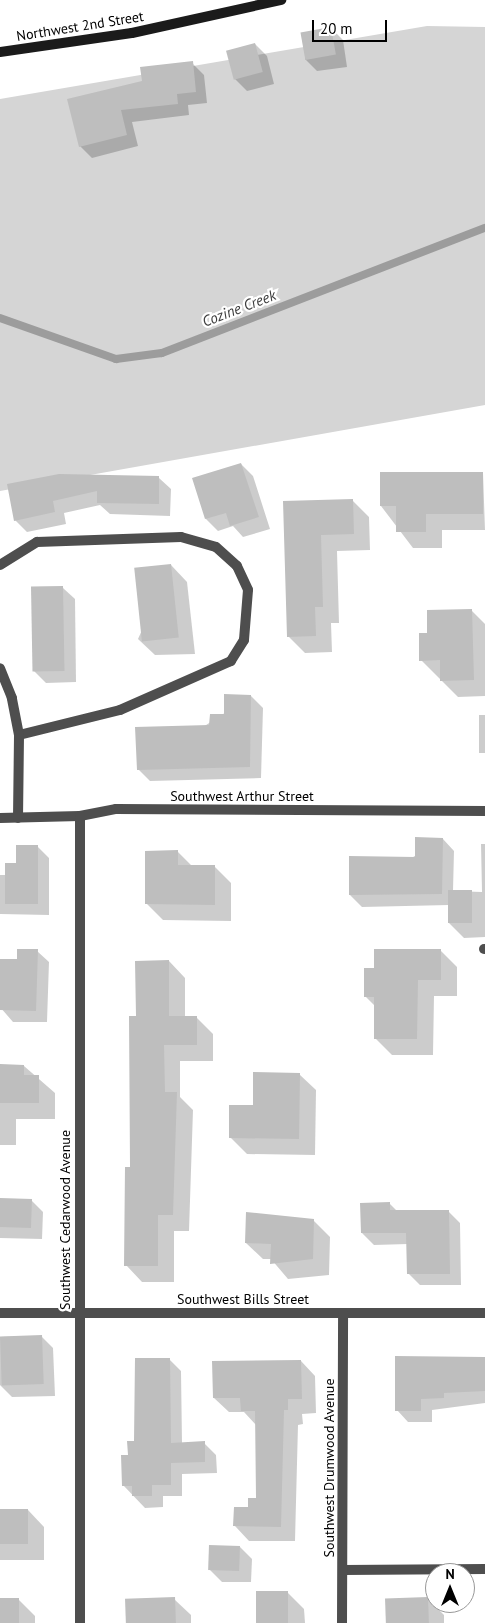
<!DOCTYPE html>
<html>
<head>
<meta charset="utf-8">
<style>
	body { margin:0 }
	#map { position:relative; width:485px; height:1623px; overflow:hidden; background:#fff; font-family:"PT Sans",sans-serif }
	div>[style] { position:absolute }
	.green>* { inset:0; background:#d5d5d5 }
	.shadow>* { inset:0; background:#0003; transform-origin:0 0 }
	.stream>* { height:8px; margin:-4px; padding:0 4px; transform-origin:4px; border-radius:4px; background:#9c9c9c }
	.building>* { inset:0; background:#bebebe; transform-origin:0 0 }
	.service>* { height:10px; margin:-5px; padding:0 5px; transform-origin:5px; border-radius:5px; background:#4e4e4e }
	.minor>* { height:10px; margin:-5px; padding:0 5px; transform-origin:5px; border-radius:5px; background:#4e4e4e }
	.secondary>* { height:10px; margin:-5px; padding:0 5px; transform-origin:5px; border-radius:5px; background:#1b1b1b }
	span { translate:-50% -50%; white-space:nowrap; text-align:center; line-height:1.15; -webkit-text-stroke:4.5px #fff; paint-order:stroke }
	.street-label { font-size:14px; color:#000 }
	.water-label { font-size:15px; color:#3d3d3d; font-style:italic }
	.north { position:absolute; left:425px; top:1563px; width:50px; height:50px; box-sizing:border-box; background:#fff; border:1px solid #999; border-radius:50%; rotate:0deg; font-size:14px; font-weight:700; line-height:20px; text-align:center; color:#000 }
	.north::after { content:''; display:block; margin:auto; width:18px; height:22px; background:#000; clip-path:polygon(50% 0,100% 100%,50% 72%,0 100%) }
	.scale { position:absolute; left:312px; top:20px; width:75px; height:22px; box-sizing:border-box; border:2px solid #000; border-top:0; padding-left:6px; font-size:15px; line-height:18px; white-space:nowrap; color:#000; -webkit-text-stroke:4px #fff; paint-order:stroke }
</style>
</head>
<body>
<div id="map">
	<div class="green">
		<i style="clip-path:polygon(427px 26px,485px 27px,485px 405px,0 491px,0 99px)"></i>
	</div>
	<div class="shadow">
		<i style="clip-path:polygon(331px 28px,343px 40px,347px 67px,317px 71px,305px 59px)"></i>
		<i style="clip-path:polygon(255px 44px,267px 56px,274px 84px,247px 91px,235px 79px)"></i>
		<i style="clip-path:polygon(192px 63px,204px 75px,207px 103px,188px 105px,189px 115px,132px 122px,138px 146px,92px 158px,80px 146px,143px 81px)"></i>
		<i style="clip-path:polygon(241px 464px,253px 476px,270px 529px,243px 537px,233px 526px,218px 531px,206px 519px,194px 479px)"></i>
		<i style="clip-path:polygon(483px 473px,485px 530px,442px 530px,442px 548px,413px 548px,381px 506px)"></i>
		<i style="clip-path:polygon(159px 478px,171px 489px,170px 516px,110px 514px,100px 505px,64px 513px,66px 524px,27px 532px,15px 520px,8px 485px)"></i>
		<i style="clip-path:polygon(352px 500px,369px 517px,370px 550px,337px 551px,339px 623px,331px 623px,332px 652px,305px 653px,288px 636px,285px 502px)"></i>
		<i style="clip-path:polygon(171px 565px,187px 582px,195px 654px,155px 655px,138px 639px)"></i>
		<i style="clip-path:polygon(63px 588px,75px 599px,76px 682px,46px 683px,34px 671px)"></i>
		<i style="clip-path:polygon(471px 610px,485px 624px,485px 696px,458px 697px,421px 660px,428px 634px)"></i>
		<i style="clip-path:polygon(251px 696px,263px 708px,261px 778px,150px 781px,138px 769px)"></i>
		<i style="left:479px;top:715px;width:6px;height:38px"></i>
		<i style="clip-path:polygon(443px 839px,454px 851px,453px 891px,482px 892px,481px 844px,485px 844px,485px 937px,464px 938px,448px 922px,449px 905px,362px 907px,350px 895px)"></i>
		<i style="clip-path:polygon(37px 846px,49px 858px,49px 915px,0 914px,0 875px,7px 875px)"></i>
		<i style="clip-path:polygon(178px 852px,193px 867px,215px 867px,231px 883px,231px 921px,163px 920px,147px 904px)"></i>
		<i style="clip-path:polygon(37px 951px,49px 962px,47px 1022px,13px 1022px,0 1007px,0 960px,18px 961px)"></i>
		<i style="clip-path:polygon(441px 951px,457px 967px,457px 996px,434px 996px,433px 1055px,392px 1055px,375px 1038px,375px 1006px,365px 996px,375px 969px)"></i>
		<i style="clip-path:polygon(169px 961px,185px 978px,185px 1017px,196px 1017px,213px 1034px,213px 1061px,180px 1061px,180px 1097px,193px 1110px,189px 1231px,174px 1231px,174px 1282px,142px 1282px,126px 1265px,137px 1017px)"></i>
		<i style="clip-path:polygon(24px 1066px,55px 1093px,55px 1119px,16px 1119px,16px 1145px,0 1145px,0 1068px)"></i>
		<i style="clip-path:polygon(299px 1074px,316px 1090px,315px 1155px,247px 1154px,230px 1137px,254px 1106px)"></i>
		<i style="clip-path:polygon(0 1199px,31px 1200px,43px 1212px,42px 1239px,0 1238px)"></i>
		<i style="clip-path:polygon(389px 1203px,397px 1211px,448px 1211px,460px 1223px,461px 1285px,420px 1285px,408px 1273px,408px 1244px,374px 1245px,362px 1233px)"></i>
		<i style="clip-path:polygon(247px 1213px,313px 1220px,330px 1237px,329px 1275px,288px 1279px,271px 1259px,263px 1259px,246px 1243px)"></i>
		<i style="clip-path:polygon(41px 1336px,53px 1348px,55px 1396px,12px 1397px,0 1385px,0 1337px)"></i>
		<i style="clip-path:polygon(485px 1357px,485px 1403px,432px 1410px,432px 1422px,408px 1422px,397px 1410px)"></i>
		<i style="clip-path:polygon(169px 1359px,181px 1371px,182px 1443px,204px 1443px,216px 1455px,217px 1473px,182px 1474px,182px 1496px,163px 1496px,163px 1507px,145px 1508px,123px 1485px,129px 1457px)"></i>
		<i style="clip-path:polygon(301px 1361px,315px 1376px,316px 1413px,302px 1414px,303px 1424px,298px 1425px,295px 1541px,249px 1541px,235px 1526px,258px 1499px,256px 1425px,244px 1412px,229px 1412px,214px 1398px)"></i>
		<i style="clip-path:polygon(0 1510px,28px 1510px,44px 1527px,44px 1560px,0 1560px)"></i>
		<i style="clip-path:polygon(240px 1547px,252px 1559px,251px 1582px,222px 1582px,210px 1570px)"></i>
		<i style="clip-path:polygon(288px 1593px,304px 1609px,305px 1623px,257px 1623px)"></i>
		<i style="clip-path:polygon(0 1599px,18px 1599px,35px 1616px,35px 1623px,0 1623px)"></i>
		<i style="clip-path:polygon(174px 1599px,191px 1615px,191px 1623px,126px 1623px)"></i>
		<i style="clip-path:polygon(428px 1599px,444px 1615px,444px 1623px,386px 1623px)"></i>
	</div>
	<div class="stream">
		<i style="left:0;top:318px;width:123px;rotate:19.5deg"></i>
		<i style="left:116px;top:359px;width:46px;rotate:-7.4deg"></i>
		<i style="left:162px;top:353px;width:346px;rotate:-21.2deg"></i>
	</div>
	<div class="building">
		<i style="left:331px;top:27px;width:28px;height:31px;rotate:80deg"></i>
		<i style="left:255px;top:43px;width:30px;height:30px;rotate:75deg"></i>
		<i style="clip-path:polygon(193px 61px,196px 92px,177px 94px,178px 104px,121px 110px,127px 135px,79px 147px,67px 99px,142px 81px,140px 67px)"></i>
		<i style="clip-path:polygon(241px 463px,259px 517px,230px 526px,226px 513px,205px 519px,192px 478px)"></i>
		<i style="clip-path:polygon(380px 472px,483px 472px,483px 514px,426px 514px,426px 532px,396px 532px,396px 506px,380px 506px)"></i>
		<i style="clip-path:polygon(59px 474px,159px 476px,159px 504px,97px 503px,97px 491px,53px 501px,55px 512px,14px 521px,7px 484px)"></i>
		<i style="clip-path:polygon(353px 499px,354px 534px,321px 535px,323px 607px,315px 607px,316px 636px,287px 637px,283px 501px)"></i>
		<i style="left:171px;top:564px;width:74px;height:37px;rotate:84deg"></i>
		<i style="left:63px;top:586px;width:85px;height:32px;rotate:89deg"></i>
		<i style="clip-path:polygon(472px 609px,474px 680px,440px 681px,440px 660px,419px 661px,419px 633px,427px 633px,427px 610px)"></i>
		<i style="clip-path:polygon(224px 694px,251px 695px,250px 767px,137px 770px,135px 727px,209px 725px,210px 714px,224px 714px)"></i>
		<i style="clip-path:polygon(415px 837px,443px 838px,442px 894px,349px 895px,349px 856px,415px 857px)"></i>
		<i style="clip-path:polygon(16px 845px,38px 845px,38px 904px,5px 904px,5px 863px,16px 863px)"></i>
		<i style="clip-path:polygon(178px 850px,178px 865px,215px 865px,215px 905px,145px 904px,145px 851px)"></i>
		<i style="left:448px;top:890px;width:24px;height:33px"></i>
		<i style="clip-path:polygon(17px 949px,38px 949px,36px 1011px,0 1010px,0 959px,17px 959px)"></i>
		<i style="clip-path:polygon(374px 949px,441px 949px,441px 980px,418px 980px,417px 1039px,374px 1039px,374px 997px,364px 997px,364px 968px,374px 968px)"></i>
		<i style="clip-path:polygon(169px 960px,169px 1016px,197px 1016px,197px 1045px,164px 1045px,165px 1092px,177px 1092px,173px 1215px,158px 1215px,158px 1266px,124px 1266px,125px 1167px,130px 1167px,129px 1016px,136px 1016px,135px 961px)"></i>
		<i style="clip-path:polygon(0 1064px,24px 1065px,24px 1075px,39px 1075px,39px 1103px,0 1103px)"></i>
		<i style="clip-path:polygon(253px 1072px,300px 1073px,299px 1139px,229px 1138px,229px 1105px,253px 1105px)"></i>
		<i style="left:0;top:1198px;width:32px;height:29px;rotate:2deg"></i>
		<i style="clip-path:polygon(390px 1202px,390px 1210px,449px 1210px,450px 1274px,407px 1274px,406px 1233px,361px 1233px,360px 1203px)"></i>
		<i style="clip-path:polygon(246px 1212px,314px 1219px,313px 1259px,270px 1264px,271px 1244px,245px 1243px)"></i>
		<i style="left:42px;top:1335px;width:49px;height:42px;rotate:88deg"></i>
		<i style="clip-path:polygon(395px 1356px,485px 1357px,485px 1391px,444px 1393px,444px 1398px,421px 1399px,421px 1411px,395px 1411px)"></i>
		<i style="clip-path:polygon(135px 1358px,170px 1358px,171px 1443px,205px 1441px,205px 1462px,171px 1463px,171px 1485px,152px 1485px,152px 1496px,132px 1496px,132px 1486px,122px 1486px,121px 1455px,128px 1455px,127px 1441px,134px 1441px)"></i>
		<i style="clip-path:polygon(301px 1360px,302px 1399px,288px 1399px,288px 1410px,284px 1410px,281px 1527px,233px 1526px,234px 1507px,248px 1507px,248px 1498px,256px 1498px,255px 1411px,241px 1411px,240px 1398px,213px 1398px,212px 1361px)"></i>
		<i style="left:0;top:1509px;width:28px;height:35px"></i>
		<i style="left:209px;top:1545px;width:31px;height:25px;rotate:2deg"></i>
		<i style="left:288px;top:1591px;width:32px;height:32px;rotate:90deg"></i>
		<i style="left:175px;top:1597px;width:26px;height:50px;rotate:88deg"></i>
		<i style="left:428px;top:1597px;width:26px;height:43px;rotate:88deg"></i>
		<i style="left:0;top:1598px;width:19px;height:25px"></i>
	</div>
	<div class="service">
		<i style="left:484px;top:949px;width:1px"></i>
	</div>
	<div class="minor">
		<i style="left:0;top:565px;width:44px;rotate:-31.9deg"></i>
		<i style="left:37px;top:542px;width:144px;rotate:-2deg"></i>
		<i style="left:181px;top:537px;width:36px;rotate:16deg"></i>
		<i style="left:216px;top:547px;width:28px;rotate:42deg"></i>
		<i style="left:237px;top:566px;width:26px;rotate:65deg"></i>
		<i style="left:248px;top:590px;width:50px;rotate:94.6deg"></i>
		<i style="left:244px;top:640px;width:25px;rotate:122deg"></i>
		<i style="left:231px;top:661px;width:121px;rotate:156.2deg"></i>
		<i style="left:120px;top:710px;width:104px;rotate:166.1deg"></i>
		<i style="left:19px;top:735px;width:38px;rotate:-101deg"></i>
		<i style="left:12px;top:698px;width:32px;rotate:-112deg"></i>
		<i style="left:80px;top:816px;width:807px;rotate:90deg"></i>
		<i style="left:0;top:818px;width:80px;rotate:-1.4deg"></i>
		<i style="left:80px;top:816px;width:37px;rotate:-11deg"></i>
		<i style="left:116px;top:809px;width:369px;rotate:0.3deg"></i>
		<i style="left:18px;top:818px;width:83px;rotate:-89.3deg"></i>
		<i style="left:0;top:1313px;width:485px"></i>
		<i style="left:343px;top:1570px;width:142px;rotate:-0.4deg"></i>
		<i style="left:342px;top:1623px;width:310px;rotate:-89.8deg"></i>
	</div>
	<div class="secondary">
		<i style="left:0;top:52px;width:133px;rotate:-8.2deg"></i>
		<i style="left:132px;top:33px;width:153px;rotate:-12.5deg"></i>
	</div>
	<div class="street-label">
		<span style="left:80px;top:26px;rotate:-9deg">Northwest 2nd Street</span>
		<span style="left:242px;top:796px">Southwest Arthur Street</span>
		<span style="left:65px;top:1220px;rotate:-90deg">Southwest Cedarwood Avenue</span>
		<span style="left:243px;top:1299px">Southwest Bills Street</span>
		<span style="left:329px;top:1468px;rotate:-90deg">Southwest Drumwood Avenue</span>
	</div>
	<div class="water-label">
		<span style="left:239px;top:308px;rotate:-21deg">Cozine Creek</span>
	</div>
	<div class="north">N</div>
	<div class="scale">20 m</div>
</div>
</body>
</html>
